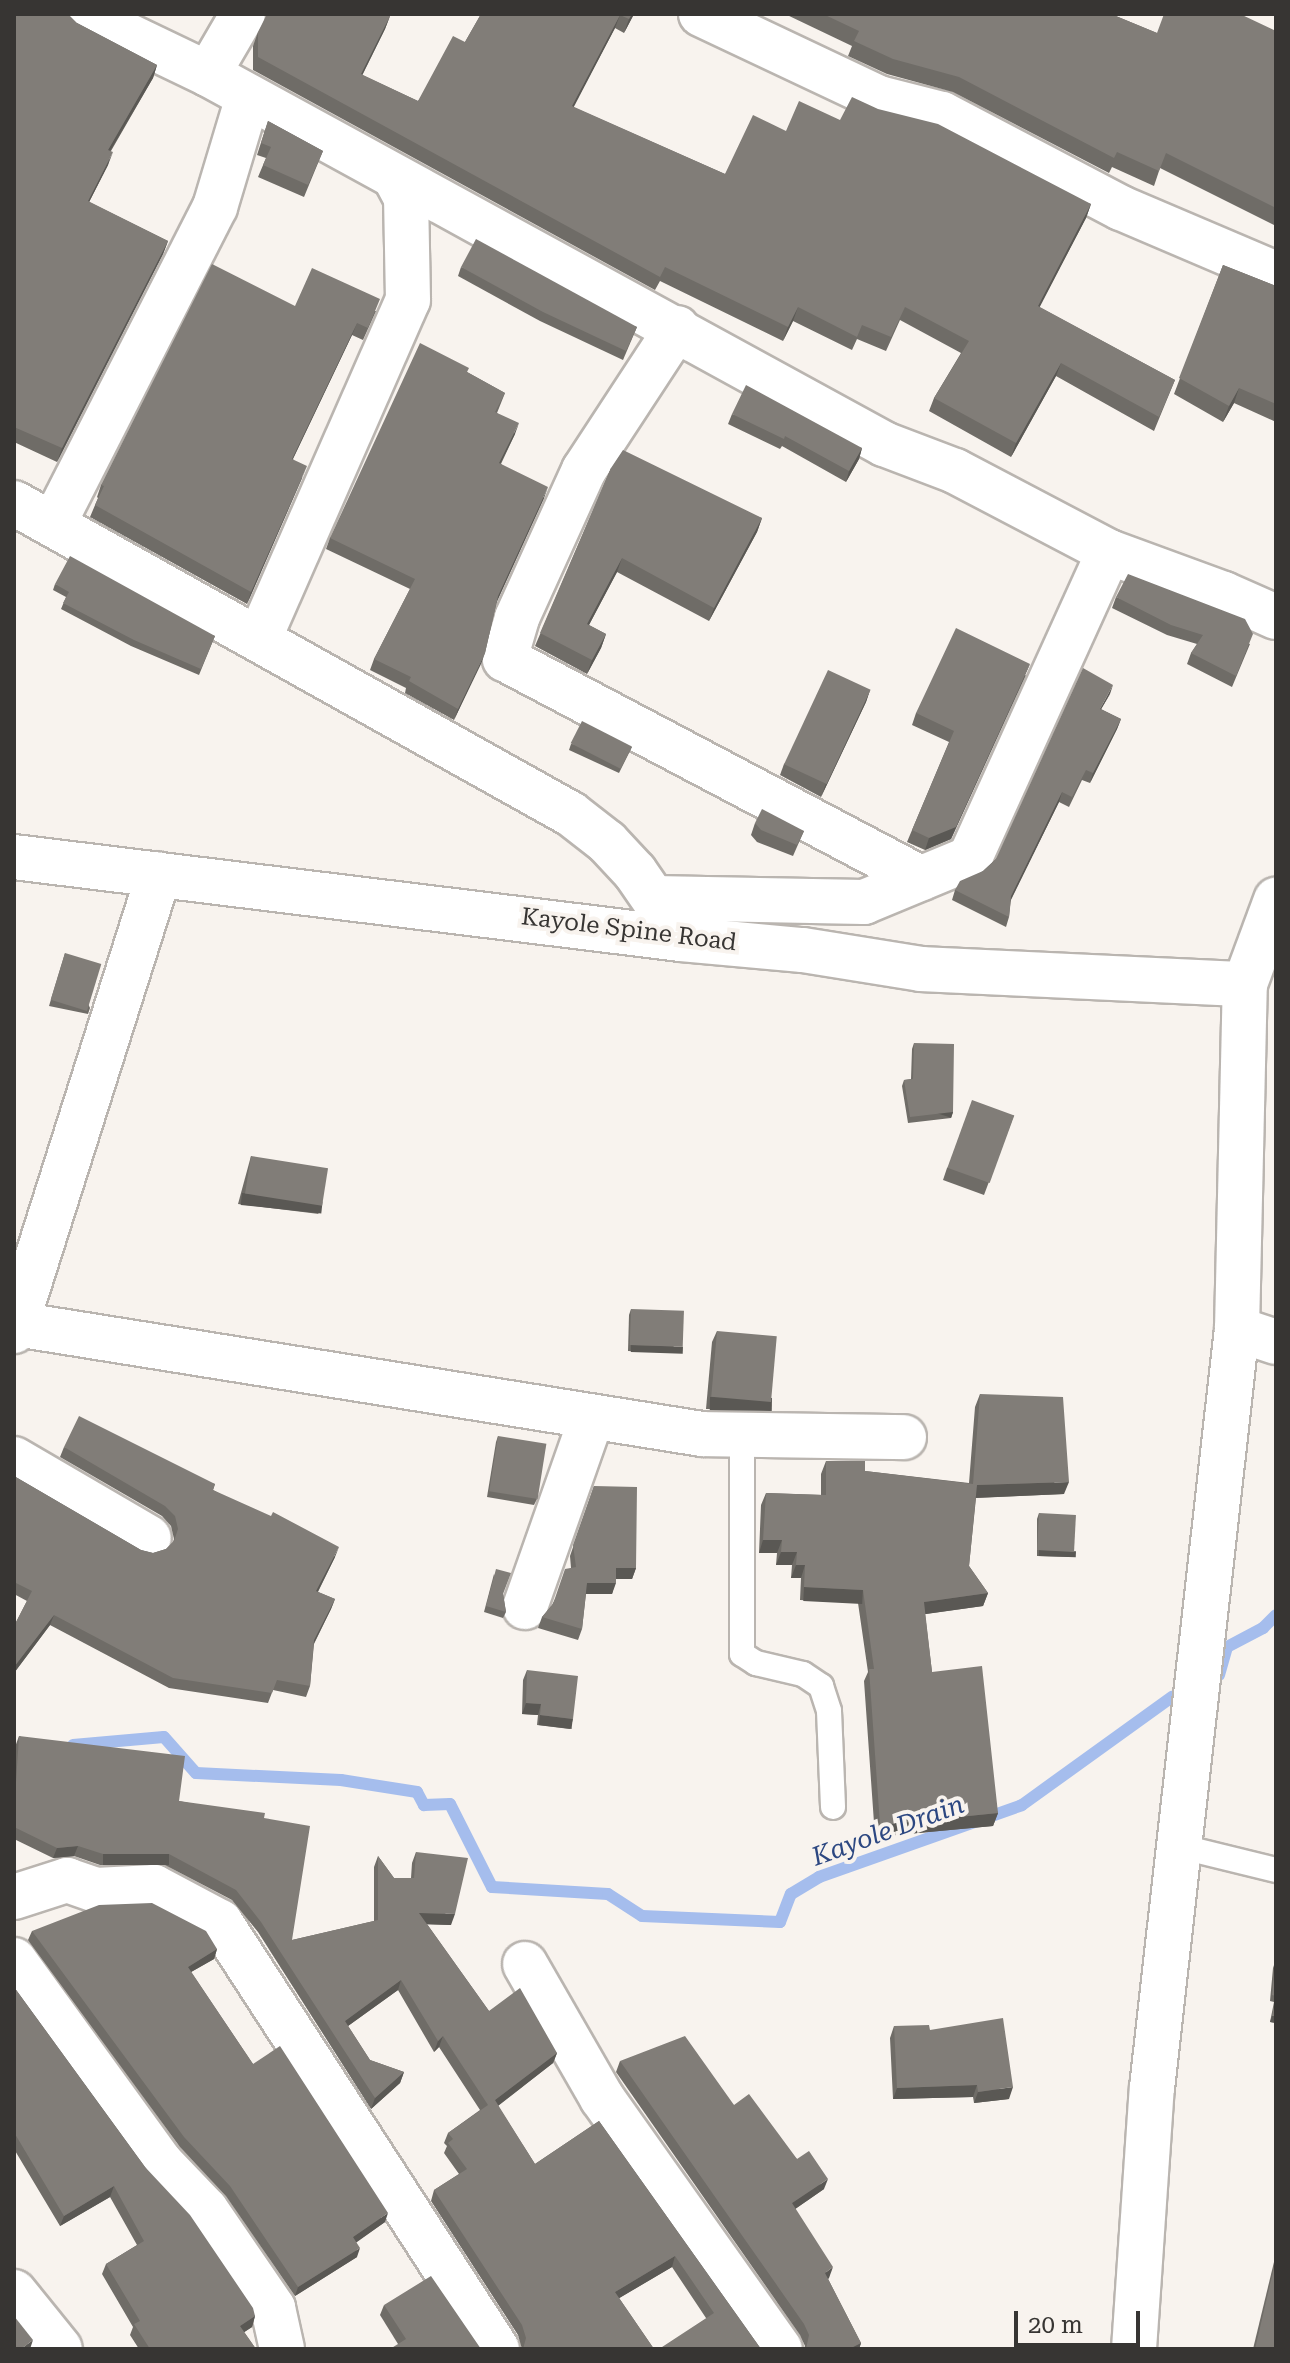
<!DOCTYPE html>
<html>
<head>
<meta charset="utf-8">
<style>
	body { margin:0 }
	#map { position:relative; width:1290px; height:2363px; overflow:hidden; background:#f8f3ee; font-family:"Roboto Serif",serif }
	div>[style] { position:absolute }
	.stream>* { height:12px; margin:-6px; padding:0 6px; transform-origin:6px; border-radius:6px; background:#a5bded }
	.roads { filter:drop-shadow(2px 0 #bab5b0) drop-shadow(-2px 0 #bab5b0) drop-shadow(0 2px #bab5b0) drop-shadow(0 -2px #bab5b0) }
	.lane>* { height:24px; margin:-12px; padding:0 12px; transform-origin:12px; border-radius:12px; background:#fff }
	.street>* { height:44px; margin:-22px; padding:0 22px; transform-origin:22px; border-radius:22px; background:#fff }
	.secondary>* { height:44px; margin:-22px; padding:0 22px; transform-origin:22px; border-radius:22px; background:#fff }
	.wall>* { inset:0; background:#6f6c67 }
	.shaded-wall>* { inset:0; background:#5a5854; transform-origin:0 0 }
	.building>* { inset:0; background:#817d78; transform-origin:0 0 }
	span { translate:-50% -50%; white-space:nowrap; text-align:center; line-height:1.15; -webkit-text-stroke:8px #f8f3ee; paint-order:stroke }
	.street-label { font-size:24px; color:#373533 }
	.water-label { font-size:26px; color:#2c4781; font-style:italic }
	.frame { position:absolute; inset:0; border:16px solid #373533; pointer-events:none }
	.scale { position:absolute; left:1014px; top:2311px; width:126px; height:36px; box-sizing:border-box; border:4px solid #373533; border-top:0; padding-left:10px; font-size:24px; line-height:28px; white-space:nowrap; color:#373533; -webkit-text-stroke:6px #f8f3ee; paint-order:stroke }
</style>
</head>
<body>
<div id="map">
	<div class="stream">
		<i style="left:1219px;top:1675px;width:29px;rotate:-74deg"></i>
		<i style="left:1227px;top:1647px;width:41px;rotate:-27.8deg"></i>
		<i style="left:1263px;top:1628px;width:18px;rotate:-45deg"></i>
		<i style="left:73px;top:1745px;width:91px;rotate:-5deg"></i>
		<i style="left:164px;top:1737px;width:48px;rotate:48.4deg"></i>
		<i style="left:196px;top:1773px;width:145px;rotate:2.8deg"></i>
		<i style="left:341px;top:1780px;width:77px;rotate:9deg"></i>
		<i style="left:417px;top:1792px;width:15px;rotate:62deg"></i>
		<i style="left:424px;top:1805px;width:26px;rotate:-2deg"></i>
		<i style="left:450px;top:1804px;width:93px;rotate:63.2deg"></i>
		<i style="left:492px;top:1887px;width:116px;rotate:3.5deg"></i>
		<i style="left:608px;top:1894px;width:40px;rotate:32.9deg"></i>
		<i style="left:642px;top:1916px;width:138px;rotate:2.5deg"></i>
		<i style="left:780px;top:1922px;width:30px;rotate:-69deg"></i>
		<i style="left:791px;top:1894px;width:33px;rotate:-31deg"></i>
		<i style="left:819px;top:1877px;width:215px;rotate:-19.5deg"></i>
		<i style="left:1022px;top:1805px;width:185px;rotate:-35.8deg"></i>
	</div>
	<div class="roads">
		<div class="lane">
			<i style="left:742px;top:1435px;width:219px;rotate:90deg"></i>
			<i style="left:742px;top:1654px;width:17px;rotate:33deg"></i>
			<i style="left:756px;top:1663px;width:48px;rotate:13.2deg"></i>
			<i style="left:803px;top:1674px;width:22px;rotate:34deg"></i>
			<i style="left:821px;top:1686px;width:26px;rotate:72deg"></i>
			<i style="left:829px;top:1711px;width:96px;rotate:87.6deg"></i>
			<i style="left:1178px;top:1846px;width:101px;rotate:13.8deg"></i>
		</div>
		<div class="street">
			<i style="left:83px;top:14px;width:139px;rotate:25.6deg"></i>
			<i style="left:208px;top:74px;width:771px;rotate:28.69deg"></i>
			<i style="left:884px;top:444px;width:76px;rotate:20.8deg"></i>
			<i style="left:955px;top:471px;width:174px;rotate:27.7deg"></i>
			<i style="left:1109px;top:552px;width:122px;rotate:20.1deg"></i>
			<i style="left:1224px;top:594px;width:57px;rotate:23.9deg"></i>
			<i style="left:701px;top:14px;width:197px;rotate:25.3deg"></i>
			<i style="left:879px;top:98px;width:65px;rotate:14.3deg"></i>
			<i style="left:942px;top:114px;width:202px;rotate:27.7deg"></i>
			<i style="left:1121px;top:208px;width:168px;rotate:23.1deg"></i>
			<i style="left:208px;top:74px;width:69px;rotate:-59.7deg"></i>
			<i style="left:677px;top:328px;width:170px;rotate:123.2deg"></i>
			<i style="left:584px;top:470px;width:162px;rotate:114.4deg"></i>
			<i style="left:517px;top:618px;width:43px;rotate:106.3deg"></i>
			<i style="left:505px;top:659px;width:470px;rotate:27.8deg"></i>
			<i style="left:14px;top:503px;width:638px;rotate:29.18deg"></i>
			<i style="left:571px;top:814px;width:46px;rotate:37.9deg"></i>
			<i style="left:607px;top:842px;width:41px;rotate:47deg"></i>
			<i style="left:635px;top:872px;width:81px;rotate:55.5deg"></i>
			<i style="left:54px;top:523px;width:355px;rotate:-63deg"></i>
			<i style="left:215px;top:207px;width:115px;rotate:-73.3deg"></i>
			<i style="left:259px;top:639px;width:370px;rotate:-66.3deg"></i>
			<i style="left:408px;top:300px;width:102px;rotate:-91.1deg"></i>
			<i style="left:406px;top:198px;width:21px;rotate:-118deg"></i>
			<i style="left:654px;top:898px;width:210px;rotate:1.1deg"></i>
			<i style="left:864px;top:902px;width:115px;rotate:-22.5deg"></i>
			<i style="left:970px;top:858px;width:336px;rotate:-65.6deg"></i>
			<i style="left:16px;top:1324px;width:695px;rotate:9.11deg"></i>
			<i style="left:702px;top:1434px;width:202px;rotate:0.9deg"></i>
			<i style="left:1237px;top:1329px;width:41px;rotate:18.4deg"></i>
			<i style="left:14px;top:1331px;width:479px;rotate:-72.4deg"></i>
			<i style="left:14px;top:1459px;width:156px;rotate:30.3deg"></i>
			<i style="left:525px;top:1607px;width:201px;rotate:-70.6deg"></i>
			<i style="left:14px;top:1897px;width:56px;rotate:-17.8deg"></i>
			<i style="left:67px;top:1880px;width:31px;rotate:19deg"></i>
			<i style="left:96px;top:1890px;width:58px;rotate:-3deg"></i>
			<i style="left:154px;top:1887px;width:75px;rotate:27.9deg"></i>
			<i style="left:220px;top:1922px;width:509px;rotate:57.03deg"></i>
			<i style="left:14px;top:1960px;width:251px;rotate:54.1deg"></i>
			<i style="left:161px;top:2163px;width:65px;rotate:46.2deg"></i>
			<i style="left:206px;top:2210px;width:119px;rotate:55.6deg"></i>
			<i style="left:273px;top:2308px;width:42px;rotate:77.6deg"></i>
			<i style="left:525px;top:1964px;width:155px;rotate:60.1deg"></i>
			<i style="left:602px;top:2098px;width:308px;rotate:54.7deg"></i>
			<i style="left:14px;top:2292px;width:73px;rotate:51.1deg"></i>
			<i style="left:1134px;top:2349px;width:262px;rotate:-86.1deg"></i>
			<i style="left:1152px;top:2088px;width:764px;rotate:-83.61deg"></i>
			<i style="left:1237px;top:1329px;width:345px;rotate:-88.7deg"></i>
		</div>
		<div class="secondary">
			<i style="left:14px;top:857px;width:672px;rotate:7.01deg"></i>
			<i style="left:681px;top:939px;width:122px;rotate:5.2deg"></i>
			<i style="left:803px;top:950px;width:120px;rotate:9.1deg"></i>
			<i style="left:921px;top:969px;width:324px;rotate:2.7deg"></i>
			<i style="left:1245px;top:984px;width:90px;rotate:-69.7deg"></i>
		</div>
	</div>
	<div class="wall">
		<i style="clip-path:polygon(14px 14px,77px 23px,157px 65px,153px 78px,111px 151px,108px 165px,89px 202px,168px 241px,163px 254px,57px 462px,14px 442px)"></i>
		<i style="clip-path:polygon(481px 14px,634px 14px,624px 33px,615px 28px,573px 107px,725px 174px,786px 131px,840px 120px,1091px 204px,1086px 218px,1039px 307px,1175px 380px,1154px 431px,1056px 376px,1011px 457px,929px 411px,934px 398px,961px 353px,900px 320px,886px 351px,857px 339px,852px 350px,793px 321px,783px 341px,660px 281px,655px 290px,253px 70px,253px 46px,258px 32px,390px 16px,385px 29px,362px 75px,418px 101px,465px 42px)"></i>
		<i style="clip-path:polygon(785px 14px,1111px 14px,1157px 33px,1276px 31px,1276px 226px,1160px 168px,1154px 186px,1112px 167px,1109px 173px,953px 92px,887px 74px,848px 56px,852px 46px)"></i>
		<i style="clip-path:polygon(268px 121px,323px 151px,304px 197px,258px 177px,266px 158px,257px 155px)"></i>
		<i style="clip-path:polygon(1223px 265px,1276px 286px,1276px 422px,1234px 403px,1223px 422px,1174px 394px)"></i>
		<i style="clip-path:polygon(461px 267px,637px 327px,623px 360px,540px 321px,458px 276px)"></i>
		<i style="clip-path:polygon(295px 306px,376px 311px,363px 340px,352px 335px,293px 459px,302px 478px,247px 604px,90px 517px,98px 498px,97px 497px,101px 485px)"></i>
		<i style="clip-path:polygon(467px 372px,505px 393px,497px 413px,515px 434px,501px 464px,544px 498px,497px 601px,485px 653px,454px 720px,405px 693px,406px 688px,370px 670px,374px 659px,410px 589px,326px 549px,330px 538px)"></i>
		<i style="clip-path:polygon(732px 414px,862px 448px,859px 459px,846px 482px,782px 446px,780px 449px,728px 424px)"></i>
		<i style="clip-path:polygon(611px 468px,762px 518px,757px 532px,709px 621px,617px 572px,589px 625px,606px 634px,601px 648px,587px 674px,535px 646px)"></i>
		<i style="clip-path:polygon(55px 584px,215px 636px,199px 675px,131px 646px,61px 609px,66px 597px,53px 590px)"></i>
		<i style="clip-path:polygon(1116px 597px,1250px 644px,1232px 687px,1187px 664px,1191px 653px,1197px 644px,1167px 635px,1112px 608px)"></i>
		<i style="clip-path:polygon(1026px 675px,951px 839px,925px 850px,907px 842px,949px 742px,912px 725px,916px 713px)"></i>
		<i style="clip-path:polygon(870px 690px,866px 702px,821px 797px,780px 775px,784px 764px)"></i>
		<i style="clip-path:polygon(1110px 694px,1101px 709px,1121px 719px,1117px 729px,1090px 783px,1082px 780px,1069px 807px,1059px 802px,1011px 899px,1009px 917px,1006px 927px,952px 900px,955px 890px,983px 871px,996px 859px)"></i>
		<i style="clip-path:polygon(571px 744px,632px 747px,619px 773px,569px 750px)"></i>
		<i style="clip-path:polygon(755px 823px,804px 831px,793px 856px,757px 842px,751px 835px)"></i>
		<i style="clip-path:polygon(65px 953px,90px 1008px,88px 1014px,49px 1006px)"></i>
		<i style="clip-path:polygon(914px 1043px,953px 1112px,951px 1118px,908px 1123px,902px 1086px,904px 1080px,911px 1079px,912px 1049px)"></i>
		<i style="clip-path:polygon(1014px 1115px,984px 1195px,943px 1180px,947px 1168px)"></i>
		<i style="clip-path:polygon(251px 1156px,319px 1214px,238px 1204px)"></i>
		<i style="clip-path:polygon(631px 1309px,681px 1353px,628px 1351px,629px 1315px)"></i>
		<i style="clip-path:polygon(717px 1331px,768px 1410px,706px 1409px,712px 1342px)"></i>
		<i style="clip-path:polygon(980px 1394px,1064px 1494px,976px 1498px,969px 1566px,988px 1593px,983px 1606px,925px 1614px,932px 1672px,998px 1813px,993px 1826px,875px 1837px,864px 1681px,868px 1672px,858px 1603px,800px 1600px,801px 1578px,791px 1578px,792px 1565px,776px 1565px,777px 1553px,759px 1553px,761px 1505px,766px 1493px,821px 1495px,821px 1474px,826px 1461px,865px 1471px,969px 1483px,975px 1407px)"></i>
		<i style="clip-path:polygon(498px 1436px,537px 1499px,534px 1505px,487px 1497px,496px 1442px)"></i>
		<i style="clip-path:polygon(64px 1447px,215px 1484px,213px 1490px,335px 1557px,318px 1592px,335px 1599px,331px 1609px,314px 1644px,310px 1686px,306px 1697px,273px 1690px,268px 1703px,169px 1688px,50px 1625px,14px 1673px,14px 1626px,27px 1601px,14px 1594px,14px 1476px,141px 1550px,153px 1553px,166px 1549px,173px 1542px,174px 1539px,171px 1526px,162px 1516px,60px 1457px)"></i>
		<i style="clip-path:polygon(594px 1486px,636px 1568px,632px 1579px,616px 1579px,612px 1594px,586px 1594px,582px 1629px,578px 1640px,538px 1628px,542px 1617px,552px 1605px,571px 1568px,570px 1556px)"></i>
		<i style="clip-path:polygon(1039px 1513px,1074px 1557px,1037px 1556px,1037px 1519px)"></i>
		<i style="clip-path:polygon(494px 1574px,503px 1594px,506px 1612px,503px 1618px,484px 1612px)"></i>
		<i style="clip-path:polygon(527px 1670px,573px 1719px,570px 1729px,537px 1725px,538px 1715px,522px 1714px,523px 1680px)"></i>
		<i style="clip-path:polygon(19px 1736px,179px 1801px,264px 1818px,292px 1940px,374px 1921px,374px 1867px,378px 1856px,394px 1878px,411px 1878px,412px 1863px,416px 1852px,451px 1925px,427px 1924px,489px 2011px,557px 2053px,553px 2063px,498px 2106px,535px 2164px,599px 2121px,761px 2349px,706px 2318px,672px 2267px,619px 2298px,654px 2349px,522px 2349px,518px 2335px,431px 2201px,434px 2190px,459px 2174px,444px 2153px,447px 2146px,444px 2143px,448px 2133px,480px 2110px,439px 2047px,434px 2052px,398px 1990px,348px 2026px,370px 2060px,404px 2072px,400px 2083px,371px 2109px,258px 1932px,232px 1900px,165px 1865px,100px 1865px,74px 1856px,53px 1858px,14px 1839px,14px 1767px,15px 1747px)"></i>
		<i style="clip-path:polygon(32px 1931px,217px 1949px,214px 1959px,191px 1972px,253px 2064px,385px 2222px,356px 2242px,357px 2257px,295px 2296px,226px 2196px,180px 2147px,28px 1940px)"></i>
		<i style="clip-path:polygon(1275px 1962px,1276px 2023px,1270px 2022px,1274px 2002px,1270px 2001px,1273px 1968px)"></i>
		<i style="clip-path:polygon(14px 1987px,145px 2167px,255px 2316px,252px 2327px,244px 2332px,256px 2349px,139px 2349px,130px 2335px,133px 2327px,102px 2274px,106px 2264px,137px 2245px,110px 2197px,60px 2226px,14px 2149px)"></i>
		<i style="clip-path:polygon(894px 2026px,930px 2030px,1009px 2099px,974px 2103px,973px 2097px,893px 2099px,890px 2038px)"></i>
		<i style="clip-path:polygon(620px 2061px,734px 2105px,797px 2159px,824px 2189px,795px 2209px,829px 2278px,828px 2279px,861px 2343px,859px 2349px,804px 2349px,805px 2346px,800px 2335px,616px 2072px)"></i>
		<i style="clip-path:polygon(1276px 2256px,1276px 2349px,1253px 2349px,1274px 2262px)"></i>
		<i style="clip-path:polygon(384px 2305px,481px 2349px,398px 2344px,380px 2315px)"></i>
	</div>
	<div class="shaded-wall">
		<i style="clip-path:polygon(632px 14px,634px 14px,624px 33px,629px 19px)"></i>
		<i style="clip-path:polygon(620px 15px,615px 28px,567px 120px,572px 106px)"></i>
		<i style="clip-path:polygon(390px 16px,385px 29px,356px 88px,361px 74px)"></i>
		<i style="clip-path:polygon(157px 65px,153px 78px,103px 163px,108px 150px)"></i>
		<i style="clip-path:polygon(113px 152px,108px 165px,83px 214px,88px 201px)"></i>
		<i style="clip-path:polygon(1091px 204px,1086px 218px,1033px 320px,1038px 306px)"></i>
		<i style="clip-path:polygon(168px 241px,163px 254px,57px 462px,62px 448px)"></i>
		<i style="clip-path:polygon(798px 307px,793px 321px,783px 341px,788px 327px)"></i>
		<i style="clip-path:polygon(357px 323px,352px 335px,287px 471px,292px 459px)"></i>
		<i style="clip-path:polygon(1061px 363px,1056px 376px,1011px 457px,1016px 443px)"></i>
		<i style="clip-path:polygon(1239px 388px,1234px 403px,1223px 422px,1229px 406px)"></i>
		<i style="clip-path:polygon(519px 423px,515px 434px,495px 474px,499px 463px)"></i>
		<i style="clip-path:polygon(862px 448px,859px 459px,846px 482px,849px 471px)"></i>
		<i style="clip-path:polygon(307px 466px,302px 478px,247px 604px,251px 592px)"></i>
		<i style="clip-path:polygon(548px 487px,544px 498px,494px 608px,498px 596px)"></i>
		<i style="clip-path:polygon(762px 518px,757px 532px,709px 621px,714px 608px)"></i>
		<i style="clip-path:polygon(622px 558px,617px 572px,582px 638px,587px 624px)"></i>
		<i style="clip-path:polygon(606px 634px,601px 648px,587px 674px,592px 660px)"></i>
		<i style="clip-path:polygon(485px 653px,481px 664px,454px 720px,458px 709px)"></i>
		<i style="clip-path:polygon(1030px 664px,951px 839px,925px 850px,929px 838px)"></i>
		<i style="clip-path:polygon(1113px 685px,1110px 694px,1096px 718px,1100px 709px)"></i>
		<i style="clip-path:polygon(870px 690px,866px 702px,821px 797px,825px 786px)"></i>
		<i style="clip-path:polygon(1121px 719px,1117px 729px,1090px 783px,1093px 773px)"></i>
		<i style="clip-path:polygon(1062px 792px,1059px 802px,1008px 906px,1011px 896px)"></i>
		<i style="left:953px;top:1112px;width:6px;height:43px;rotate:108deg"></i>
		<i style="left:242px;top:1193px;width:81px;height:12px;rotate:6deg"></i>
		<i style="left:631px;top:1345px;width:52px;height:7px;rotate:2deg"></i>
		<i style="left:710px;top:1397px;width:62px;height:13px;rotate:1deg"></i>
		<i style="clip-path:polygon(1069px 1482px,1064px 1494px,972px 1498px,977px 1485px)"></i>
		<i style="clip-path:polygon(763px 1540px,782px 1540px,777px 1553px,759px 1553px)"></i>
		<i style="clip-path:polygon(339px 1547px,335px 1557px,313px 1601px,316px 1591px)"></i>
		<i style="left:1039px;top:1550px;width:37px;height:6px;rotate:2deg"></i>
		<i style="clip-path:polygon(781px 1552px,797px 1552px,792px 1565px,776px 1565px)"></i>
		<i style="clip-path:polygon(796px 1565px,805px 1565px,801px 1578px,791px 1578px)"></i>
		<i style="clip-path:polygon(616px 1568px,636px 1568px,632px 1579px,612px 1579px)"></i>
		<i style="clip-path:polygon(587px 1583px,616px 1583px,612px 1594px,583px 1594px)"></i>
		<i style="left:804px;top:1587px;width:59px;height:14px;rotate:3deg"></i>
		<i style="clip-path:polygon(988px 1593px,983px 1606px,919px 1615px,924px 1602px)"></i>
		<i style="clip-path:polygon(335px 1599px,331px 1609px,310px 1651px,314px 1640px)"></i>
		<i style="clip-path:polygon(54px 1615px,50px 1625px,14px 1673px,14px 1667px)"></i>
		<i style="clip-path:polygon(526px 1703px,541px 1704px,538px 1715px,522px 1714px)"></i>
		<i style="left:540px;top:1715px;width:33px;height:10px;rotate:7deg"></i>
		<i style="clip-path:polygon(998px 1813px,993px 1826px,875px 1837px,880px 1825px)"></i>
		<i style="clip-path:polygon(78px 1846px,74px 1856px,53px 1858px,57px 1848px)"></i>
		<i style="left:103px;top:1854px;width:66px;height:11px"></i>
		<i style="clip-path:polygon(419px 1913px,455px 1914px,451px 1925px,415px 1924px)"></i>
		<i style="clip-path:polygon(217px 1949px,214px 1959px,184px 1976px,188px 1967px)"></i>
		<i style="clip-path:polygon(401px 1980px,398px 1990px,341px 2031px,345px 2021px)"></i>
		<i style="clip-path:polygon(1272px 2016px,1276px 2016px,1276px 2023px,1270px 2022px)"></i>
		<i style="clip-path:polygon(443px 2036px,439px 2047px,434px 2052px,438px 2041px)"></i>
		<i style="clip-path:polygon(557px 2053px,553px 2063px,491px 2111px,495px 2100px)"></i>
		<i style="clip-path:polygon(404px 2072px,400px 2083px,371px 2109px,375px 2098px)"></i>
		<i style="clip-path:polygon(977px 2085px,973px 2097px,893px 2099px,897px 2088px)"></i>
		<i style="clip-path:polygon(1013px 2087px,1009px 2099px,974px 2103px,978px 2092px)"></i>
		<i style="clip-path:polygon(828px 2179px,824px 2189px,788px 2214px,792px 2203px)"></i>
		<i style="clip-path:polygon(114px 2186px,110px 2197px,60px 2226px,64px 2216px)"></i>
		<i style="clip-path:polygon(388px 2213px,385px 2222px,350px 2247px,353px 2237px)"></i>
		<i style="clip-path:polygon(360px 2248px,357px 2257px,295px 2296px,298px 2287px)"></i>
		<i style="clip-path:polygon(675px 2256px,672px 2267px,611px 2303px,615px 2292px)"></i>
		<i style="clip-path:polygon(833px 2267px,829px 2278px,821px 2283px,825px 2273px)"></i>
		<i style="clip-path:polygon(255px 2316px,252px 2327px,237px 2337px,240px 2326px)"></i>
		<i style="clip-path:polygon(33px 2340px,30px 2349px,21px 2349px)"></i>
		<i style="clip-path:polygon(861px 2343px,859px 2349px,849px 2349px)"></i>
	</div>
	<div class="building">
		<i style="clip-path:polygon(14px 14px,68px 14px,77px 23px,157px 65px,108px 150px,113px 152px,88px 201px,168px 241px,62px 448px,14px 427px)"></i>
		<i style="clip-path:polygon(267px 14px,387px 14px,390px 16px,361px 74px,418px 101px,453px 36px,465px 42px,481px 14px,632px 14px,629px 19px,620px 15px,572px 106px,725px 174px,753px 115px,786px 131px,799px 101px,840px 120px,852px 97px,878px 109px,938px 124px,1091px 204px,1038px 306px,1175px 380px,1159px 417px,1061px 363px,1016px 443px,934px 398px,969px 341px,905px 307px,891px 337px,862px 325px,857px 337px,798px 307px,788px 327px,665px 267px,660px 277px,258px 57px,258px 32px)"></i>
		<i style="clip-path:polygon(823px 14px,1111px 14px,1157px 33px,1164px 14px,1240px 14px,1276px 31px,1276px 208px,1166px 153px,1159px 171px,1117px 152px,1114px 158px,959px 77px,893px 59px,854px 41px,859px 31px)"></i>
		<i style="clip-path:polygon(268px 121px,323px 151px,308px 185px,263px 165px,271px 147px,261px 143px)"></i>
		<i style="clip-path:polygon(476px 239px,637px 327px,626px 351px,543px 312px,461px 267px)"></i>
		<i style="clip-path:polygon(212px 264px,295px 306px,312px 268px,380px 299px,368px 328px,357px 323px,292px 459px,307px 466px,251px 592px,95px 505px,104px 486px,101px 485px)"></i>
		<i style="clip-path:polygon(1223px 265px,1276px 286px,1276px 404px,1239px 388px,1229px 406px,1179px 378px)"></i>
		<i style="clip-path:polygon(420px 343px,469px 368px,467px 372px,505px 393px,495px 412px,519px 423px,499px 463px,548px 487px,498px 596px,485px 653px,458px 709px,409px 681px,411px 677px,374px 659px,415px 579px,330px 538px)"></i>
		<i style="clip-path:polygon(746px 385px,862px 448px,849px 471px,785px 436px,784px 439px,732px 414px)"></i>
		<i style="clip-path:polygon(623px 450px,762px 518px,714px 608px,622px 558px,587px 624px,606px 634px,592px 660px,540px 633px,611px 468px)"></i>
		<i style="clip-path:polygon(70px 556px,215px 636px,201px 669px,134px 640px,63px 603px,69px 592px,55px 584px)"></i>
		<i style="clip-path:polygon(1128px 574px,1245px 619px,1253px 634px,1236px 676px,1191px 653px,1203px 635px,1171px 625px,1116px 597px)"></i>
		<i style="clip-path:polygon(956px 628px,1030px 664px,956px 827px,929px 838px,912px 830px,954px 731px,916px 713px)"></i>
		<i style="clip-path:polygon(1083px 668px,1113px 685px,1100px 709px,1121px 719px,1093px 773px,1086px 770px,1072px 797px,1062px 792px,1011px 896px,1009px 917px,955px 890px,960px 881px,983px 871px,996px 859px)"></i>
		<i style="left:828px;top:670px;width:47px;height:104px;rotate:25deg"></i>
		<i style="left:582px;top:721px;width:56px;height:25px;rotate:27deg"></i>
		<i style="clip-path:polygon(762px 809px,804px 831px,797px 845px,761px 830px,755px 823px)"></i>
		<i style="left:65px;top:953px;width:38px;height:49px;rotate:17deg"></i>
		<i style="clip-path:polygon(914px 1043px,954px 1044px,953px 1112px,910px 1117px,904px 1080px,913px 1079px)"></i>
		<i style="left:972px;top:1100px;width:45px;height:72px;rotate:20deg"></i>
		<i style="left:251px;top:1156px;width:78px;height:38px;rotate:9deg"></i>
		<i style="left:631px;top:1309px;width:53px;height:36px;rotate:2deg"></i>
		<i style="left:717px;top:1331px;width:60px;height:66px;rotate:5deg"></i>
		<i style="clip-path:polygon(980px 1394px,1063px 1397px,1069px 1482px,977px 1485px,969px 1566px,988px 1593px,924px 1602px,932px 1672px,982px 1666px,998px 1813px,880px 1825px,869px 1669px,874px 1669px,863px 1590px,804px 1587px,805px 1565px,796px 1565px,797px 1552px,781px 1552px,782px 1540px,763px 1540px,766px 1493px,826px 1495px,826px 1461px,865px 1461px,865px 1471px,973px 1484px)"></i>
		<i style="clip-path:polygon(79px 1416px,215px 1484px,213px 1490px,271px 1516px,273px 1512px,339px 1547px,316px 1591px,335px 1599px,314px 1640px,310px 1686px,277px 1680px,272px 1693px,173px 1678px,54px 1615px,14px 1667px,14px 1626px,32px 1591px,14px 1582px,14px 1476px,141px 1550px,153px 1553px,166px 1549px,174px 1541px,178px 1529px,175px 1516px,165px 1506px,64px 1447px)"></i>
		<i style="left:498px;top:1436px;width:49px;height:56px;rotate:9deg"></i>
		<i style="clip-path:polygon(594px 1486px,637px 1487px,636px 1568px,616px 1568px,616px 1583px,587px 1583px,582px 1629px,542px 1617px,553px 1604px,565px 1569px,576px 1567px,573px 1545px)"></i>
		<i style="left:1039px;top:1513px;width:37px;height:37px;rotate:3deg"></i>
		<i style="clip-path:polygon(496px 1569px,511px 1573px,503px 1594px,506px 1612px,486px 1606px)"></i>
		<i style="clip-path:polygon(527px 1670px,578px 1676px,573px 1719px,540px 1715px,541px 1704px,526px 1703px)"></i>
		<i style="clip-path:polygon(19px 1736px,185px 1756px,179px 1801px,265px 1813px,264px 1818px,310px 1826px,292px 1940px,378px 1920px,378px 1856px,394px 1878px,414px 1878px,416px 1852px,468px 1858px,455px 1914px,419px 1913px,489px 2011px,520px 1988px,557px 2053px,495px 2100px,535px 2164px,599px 2121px,761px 2349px,659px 2349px,714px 2313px,675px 2256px,615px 2292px,654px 2349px,523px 2349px,526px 2338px,522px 2325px,434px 2190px,467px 2169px,448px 2143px,453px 2139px,448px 2133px,488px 2105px,443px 2036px,438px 2041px,401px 1980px,345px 2021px,370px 2060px,404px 2072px,375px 2098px,261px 1922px,236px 1890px,169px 1854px,103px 1854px,78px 1846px,57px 1848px,14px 1827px,14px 1788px,16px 1782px)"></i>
		<i style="clip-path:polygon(152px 1903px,206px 1931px,217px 1949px,188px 1967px,253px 2064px,280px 2046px,388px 2213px,353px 2237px,360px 2248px,298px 2287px,230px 2186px,184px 2137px,32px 1931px,99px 1905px)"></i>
		<i style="clip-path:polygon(1275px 1962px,1276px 1962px,1276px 2016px,1272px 2016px,1276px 1996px,1272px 1995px)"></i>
		<i style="clip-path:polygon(14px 1987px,145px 2167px,190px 2215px,253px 2308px,255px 2316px,240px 2326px,256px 2349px,150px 2349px,134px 2324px,140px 2321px,106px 2264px,144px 2241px,114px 2186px,64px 2216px,15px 2134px,14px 2135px)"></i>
		<i style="clip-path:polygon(1003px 2018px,1013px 2087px,978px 2092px,977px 2085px,897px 2088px,894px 2026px,929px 2025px,930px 2030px)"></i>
		<i style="clip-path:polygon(685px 2036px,734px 2105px,749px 2094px,797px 2159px,809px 2151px,828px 2179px,792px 2203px,833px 2267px,825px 2273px,861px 2343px,849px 2349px,806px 2349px,809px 2335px,804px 2324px,620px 2061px)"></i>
		<i style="clip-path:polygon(1276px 2259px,1276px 2349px,1255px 2349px)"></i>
		<i style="clip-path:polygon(431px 2276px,481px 2349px,390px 2349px,406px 2339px,384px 2305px)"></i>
		<i style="clip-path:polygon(14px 2316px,33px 2340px,21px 2349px,14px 2349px)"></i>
	</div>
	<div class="street-label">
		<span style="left:629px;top:930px;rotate:7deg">Kayole Spine Road</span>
	</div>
	<div class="water-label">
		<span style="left:888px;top:1831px;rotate:-20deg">Kayole Drain</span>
	</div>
	<div class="frame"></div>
	<div class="scale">20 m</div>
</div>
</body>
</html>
